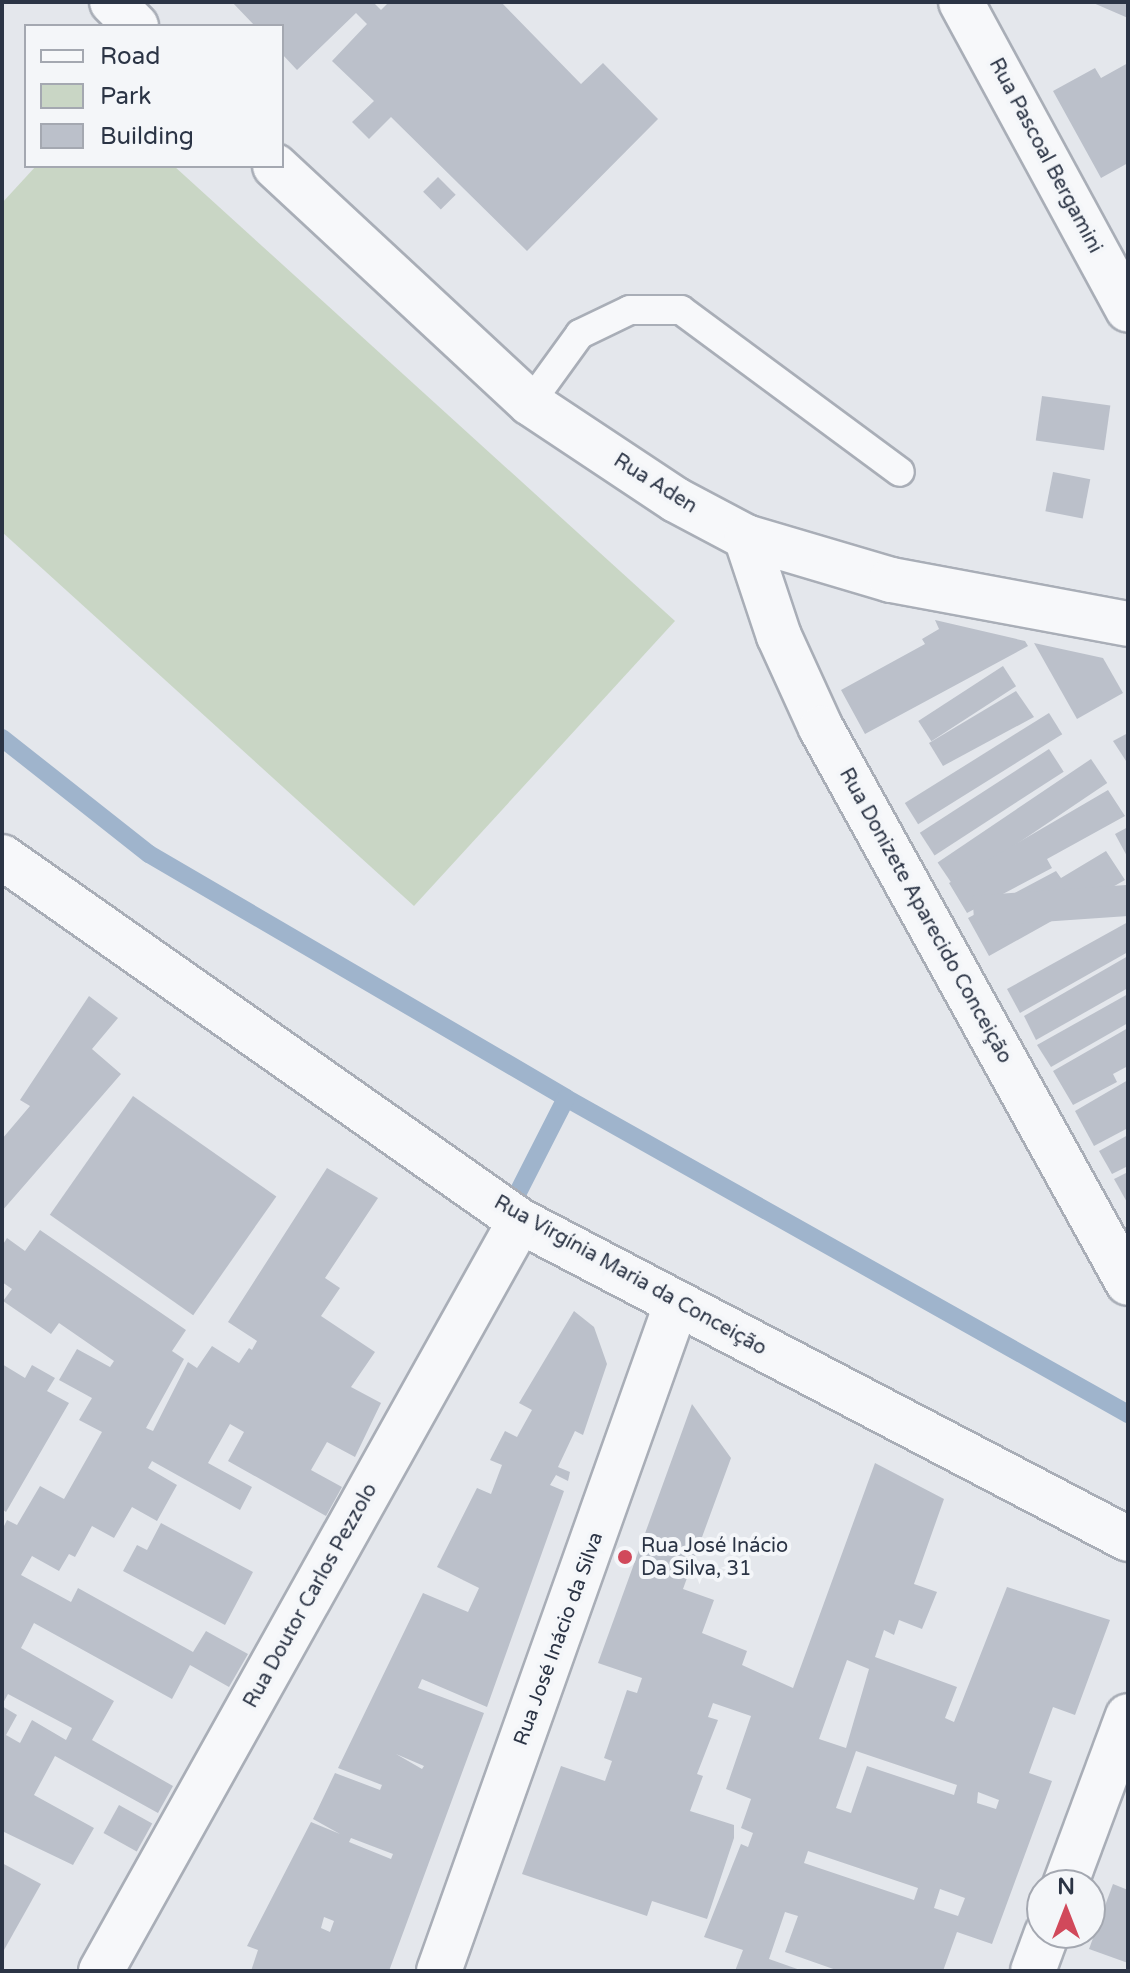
<!DOCTYPE html>
<html>
<head>
<meta charset="utf-8">
<style>
	body { margin:0 }
	#map { position:relative; width:1130px; height:1973px; overflow:hidden; background:#e4e7ec; font-family:"Varela Round",sans-serif }
	div>[style] { position:absolute }
	.green>* { inset:0; background:#c9d6c5 }
	.stream>* { height:18px; margin:-9px; padding:0 9px; transform-origin:9px; border-radius:9px; background:#9fb4cc }
	.building>* { inset:0; background:#bbc0ca; transform-origin:0 0 }
	.roads { filter:drop-shadow(2px 0 #a9aeb7) drop-shadow(-2px 0 #a9aeb7) drop-shadow(0 2px #a9aeb7) drop-shadow(0 -2px #a9aeb7) }
	.lane>* { height:28px; margin:-14px; padding:0 14px; transform-origin:14px; border-radius:14px; background:#f7f8fa }
	.street>* { height:44px; margin:-22px; padding:0 22px; transform-origin:22px; border-radius:22px; background:#f7f8fa }
	.dots>* { width:22px; height:22px; translate:-50% -50%; box-sizing:border-box; border:4px solid #f4f6f9; border-radius:50% }
	span { translate:-50% -50%; white-space:nowrap; text-align:center; line-height:1.15; -webkit-text-stroke:8px #f4f6f9; paint-order:stroke }
	.street-label { font-size:20px; color:#2b3445 }
	.poi-label { font-size:20px; color:#2b3445 }
	.left { translate:0 -50%; text-align:left }
	.frame { position:absolute; inset:0; border:4px solid #2b3445; pointer-events:none }
	.legend { position:absolute; left:24px; top:24px; width:260px; height:144px; box-sizing:border-box; background:#f4f6f9; border:2px solid #a4a8b1; margin:0; padding:10px 14px; list-style:none; font-size:24px; color:#2b3445 }
	.legend li { display:flex; align-items:center; gap:16px; height:40px }
	.legend b { width:40px; border:2px solid #a4a8b1 }
	.north { position:absolute; left:1026px; top:1869px; width:80px; height:80px; box-sizing:border-box; background:#f4f6f9; border:2px solid #a4a8b1; border-radius:50%; rotate:0deg; font-size:22px; font-weight:700; line-height:32px; text-align:center; color:#2b3445 }
	.north::after { content:''; display:block; margin:auto; width:28px; height:36px; background:#d1495b; clip-path:polygon(50% 0,100% 100%,50% 72%,0 100%) }
</style>
</head>
<body>
<div id="map">
	<div class="green">
		<i style="clip-path:polygon(36px 166px,174px 166px,675px 621px,414px 906px,2px 532px,2px 203px)"></i>
	</div>
	<div class="stream">
		<i style="left:2px;top:738px;width:187px;rotate:38.3deg"></i>
		<i style="left:149px;top:854px;width:483px;rotate:30.3deg"></i>
		<i style="left:566px;top:1098px;width:645px;rotate:29.35deg"></i>
		<i style="left:507px;top:1214px;width:130px;rotate:-63deg"></i>
	</div>
	<div class="building">
		<i style="clip-path:polygon(232px 2px,373px 2px,381px 10px,389px 2px,501px 2px,581px 84px,603px 63px,658px 119px,527px 251px,391px 117px,369px 139px,352px 122px,374px 101px,332px 61px,367px 24px,356px 13px,297px 70px,282px 54px,282px 26px,255px 26px)"></i>
		<i style="clip-path:polygon(1091px 2px,1128px 2px,1128px 18px)"></i>
		<i style="clip-path:polygon(1128px 63px,1128px 163px,1101px 178px,1053px 91px,1095px 68px,1101px 78px)"></i>
		<i style="left:438px;top:177px;width:25px;height:21px;rotate:45deg"></i>
		<i style="left:1042px;top:396px;width:69px;height:45px;rotate:8deg"></i>
		<i style="left:1053px;top:472px;width:38px;height:40px;rotate:11deg"></i>
		<i style="clip-path:polygon(935px 620px,1025px 641px,1028px 646px,865px 734px,841px 690px,925px 644px,922px 639px,939px 629px)"></i>
		<i style="clip-path:polygon(1034px 643px,1103px 658px,1123px 693px,1077px 719px)"></i>
		<i style="left:1003px;top:666px;width:24px;height:101px;rotate:57deg"></i>
		<i style="clip-path:polygon(1016px 691px,1034px 717px,943px 766px,929px 743px)"></i>
		<i style="left:1049px;top:713px;width:25px;height:170px;rotate:58deg"></i>
		<i style="clip-path:polygon(1128px 733px,1128px 764px,1113px 741px)"></i>
		<i style="left:1049px;top:749px;width:27px;height:154px;rotate:57deg"></i>
		<i style="left:1091px;top:759px;width:29px;height:185px;rotate:56deg"></i>
		<i style="clip-path:polygon(1108px 790px,1125px 816px,1047px 859px,1052px 868px,967px 913px,949px 883px)"></i>
		<i style="clip-path:polygon(1128px 827px,1128px 858px,1115px 834px)"></i>
		<i style="clip-path:polygon(1106px 851px,1125px 880px,989px 956px,968px 918px,1056px 871px,1061px 878px)"></i>
		<i style="left:1126px;top:885px;width:31px;height:154px;rotate:86deg"></i>
		<i style="clip-path:polygon(1128px 922px,1128px 952px,1020px 1013px,1007px 989px)"></i>
		<i style="clip-path:polygon(1128px 956px,1128px 988px,1036px 1040px,1024px 1016px)"></i>
		<i style="clip-path:polygon(1128px 994px,1128px 1023px,1051px 1067px,1037px 1045px)"></i>
		<i style="clip-path:polygon(89px 996px,118px 1018px,92px 1049px,121px 1074px,2px 1211px,2px 1139px,30px 1106px,20px 1100px)"></i>
		<i style="clip-path:polygon(1128px 1028px,1128px 1066px,1113px 1074px,1117px 1082px,1073px 1105px,1053px 1071px)"></i>
		<i style="clip-path:polygon(1128px 1080px,1128px 1128px,1094px 1146px,1075px 1111px)"></i>
		<i style="left:133px;top:1096px;width:175px;height:145px;rotate:35deg"></i>
		<i style="clip-path:polygon(1128px 1135px,1128px 1166px,1112px 1174px,1099px 1151px)"></i>
		<i style="clip-path:polygon(327px 1168px,378px 1198px,325px 1278px,340px 1288px,321px 1316px,375px 1352px,351px 1387px,381px 1403px,355px 1457px,327px 1442px,311px 1470px,342px 1487px,326px 1516px,228px 1461px,244px 1432px,230px 1424px,208px 1463px,252px 1487px,240px 1510px,152px 1461px,148px 1468px,177px 1485px,157px 1521px,132px 1507px,114px 1538px,92px 1526px,75px 1557px,69px 1554px,59px 1571px,32px 1556px,21px 1575px,71px 1602px,78px 1588px,193px 1652px,206px 1631px,248px 1654px,229px 1687px,190px 1665px,172px 1699px,34px 1623px,21px 1648px,114px 1701px,92px 1740px,173px 1786px,158px 1813px,55px 1756px,34px 1795px,94px 1828px,73px 1865px,2px 1831px,2px 1706px,17px 1715px,6px 1735px,20px 1743px,32px 1720px,66px 1740px,72px 1728px,8px 1694px,2px 1705px,2px 1530px,7px 1520px,17px 1525px,40px 1486px,64px 1499px,102px 1432px,79px 1420px,92px 1398px,59px 1380px,77px 1349px,110px 1367px,114px 1361px,59px 1323px,51px 1334px,3px 1301px,12px 1289px,2px 1282px,2px 1246px,7px 1238px,25px 1251px,40px 1230px,186px 1330px,172px 1351px,184px 1359px,146px 1428px,153px 1431px,188px 1362px,197px 1368px,212px 1346px,239px 1363px,249px 1348px,252px 1350px,257px 1341px,228px 1322px)"></i>
		<i style="clip-path:polygon(1128px 1172px,1128px 1204px,1114px 1179px)"></i>
		<i style="clip-path:polygon(evenodd,574px 1311px,594px 1327px,607px 1364px,583px 1435px,575px 1431px,558px 1467px,570px 1472px,568px 1481px,556px 1475px,550px 1485px,564px 1491px,487px 1707px,422px 1679px,418px 1688px,484px 1713px,389px 1971px,251px 1971px,258px 1950px,247px 1946px,311px 1822px,340px 1834px,313px 1819px,335px 1773px,380px 1790px,382px 1785px,338px 1768px,423px 1593px,468px 1612px,479px 1588px,437px 1567px,477px 1488px,491px 1494px,502px 1465px,490px 1460px,505px 1431px,517px 1437px,532px 1410px,519px 1403px,574px 1311px,396px 1754px,424px 1766px,422px 1769px,396px 1754px,574px 1311px,351px 1838px,393px 1854px,391px 1859px,349px 1842px,351px 1838px,574px 1311px,324px 1917px,334px 1921px,330px 1932px,321px 1928px,324px 1917px)"></i>
		<i style="clip-path:polygon(2px 1364px,25px 1378px,32px 1365px,55px 1378px,47px 1391px,69px 1403px,6px 1512px,2px 1509px)"></i>
		<i style="clip-path:polygon(evenodd,692px 1404px,731px 1458px,683px 1589px,714px 1600px,702px 1633px,747px 1651px,742px 1665px,793px 1688px,875px 1463px,944px 1499px,914px 1584px,937px 1592px,922px 1629px,899px 1620px,894px 1635px,884px 1630px,875px 1657px,957px 1687px,945px 1718px,954px 1722px,1007px 1587px,1110px 1620px,1075px 1715px,1053px 1707px,1029px 1773px,1052px 1781px,992px 1944px,957px 1932px,943px 1971px,839px 1971px,785px 1952px,798px 1916px,785px 1912px,769px 1959px,803px 1971px,735px 1971px,743px 1950px,704px 1937px,741px 1844px,748px 1847px,753px 1833px,741px 1828px,751px 1799px,726px 1789px,751px 1716px,713px 1703px,708px 1717px,718px 1720px,697px 1774px,703px 1776px,690px 1811px,734px 1825px,734px 1838px,707px 1919px,652px 1901px,647px 1916px,522px 1874px,561px 1766px,605px 1781px,612px 1761px,604px 1758px,627px 1690px,637px 1693px,642px 1678px,598px 1663px,692px 1404px,847px 1660px,869px 1669px,846px 1748px,819px 1739px,847px 1660px,692px 1404px,856px 1751px,957px 1785px,954px 1795px,867px 1766px,851px 1813px,836px 1808px,856px 1751px,692px 1404px,978px 1792px,999px 1800px,996px 1809px,977px 1803px,978px 1792px,692px 1404px,808px 1851px,918px 1888px,914px 1900px,804px 1863px,808px 1851px,692px 1404px,940px 1889px,965px 1898px,958px 1916px,934px 1908px,940px 1889px)"></i>
		<i style="clip-path:polygon(161px 1523px,253px 1572px,225px 1625px,123px 1571px,137px 1545px,147px 1550px)"></i>
		<i style="left:119px;top:1805px;width:38px;height:32px;rotate:29deg"></i>
		<i style="clip-path:polygon(2px 1863px,41px 1884px,4px 1950px,2px 1949px)"></i>
		<i style="clip-path:polygon(1113px 1884px,1128px 1890px,1128px 1963px,1089px 1949px)"></i>
	</div>
	<div class="roads">
		<div class="lane">
			<i style="left:530px;top:403px;width:85px;rotate:-54.1deg"></i>
			<i style="left:580px;top:334px;width:55px;rotate:-25.6deg"></i>
			<i style="left:630px;top:310px;width:51px"></i>
			<i style="left:681px;top:310px;width:272px;rotate:36.5deg"></i>
		</div>
		<div class="street">
			<i style="left:112px;top:2px;width:34px;rotate:45deg"></i>
			<i style="left:961px;top:2px;width:350px;rotate:61.5deg"></i>
			<i style="left:275px;top:166px;width:348px;rotate:42.9deg"></i>
			<i style="left:530px;top:403px;width:175px;rotate:33.6deg"></i>
			<i style="left:676px;top:500px;width:79px;rotate:27.9deg"></i>
			<i style="left:746px;top:537px;width:151px;rotate:16.5deg"></i>
			<i style="left:891px;top:580px;width:241px;rotate:10.5deg"></i>
			<i style="left:746px;top:537px;width:104px;rotate:71.6deg"></i>
			<i style="left:779px;top:636px;width:101px;rotate:65.5deg"></i>
			<i style="left:821px;top:728px;width:634px;rotate:61.05deg"></i>
			<i style="left:2px;top:857px;width:633px;rotate:35.1deg"></i>
			<i style="left:520px;top:1221px;width:686px;rotate:27.61deg"></i>
			<i style="left:1065px;top:1885px;width:180px;rotate:-69.6deg"></i>
			<i style="left:101px;top:1971px;width:859px;rotate:-60.81deg"></i>
			<i style="left:439px;top:1971px;width:707px;rotate:-70.41deg"></i>
			<i style="left:1033px;top:1971px;width:40px;rotate:-69.8deg"></i>
		</div>
	</div>
	<div class="dots">
		<i style="left:625px;top:1557px;background:#d1495b"></i>
	</div>
	<div class="street-label">
		<span style="left:1045px;top:156px;rotate:62deg">Rua Pascoal Bergamini</span>
		<span style="left:655px;top:484px;rotate:32deg">Rua Aden</span>
		<span style="left:925px;top:916px;rotate:61deg">Rua Donizete Aparecido Conceição</span>
		<span style="left:630px;top:1276px;rotate:29deg">Rua Virgínia Maria da Conceição</span>
		<span style="left:311px;top:1596px;rotate:-61deg">Rua Doutor Carlos Pezzolo</span>
		<span style="left:559px;top:1639px;rotate:-70deg">Rua José Inácio da Silva</span>
	</div>
	<div class="poi-label">
		<span class="left" style="left:641px;top:1558px">Rua José Inácio<br>Da Silva, 31</span>
	</div>
	<div class="frame"></div>
	<ul class="legend">
	<li><b style="height:10px;background:#f7f8fa"></b>Road</li>
	<li><b style="height:22px;background:#c9d6c5"></b>Park</li>
	<li><b style="height:22px;background:#bbc0ca"></b>Building</li>
	</ul>
	<div class="north">N</div>
</div>
</body>
</html>
